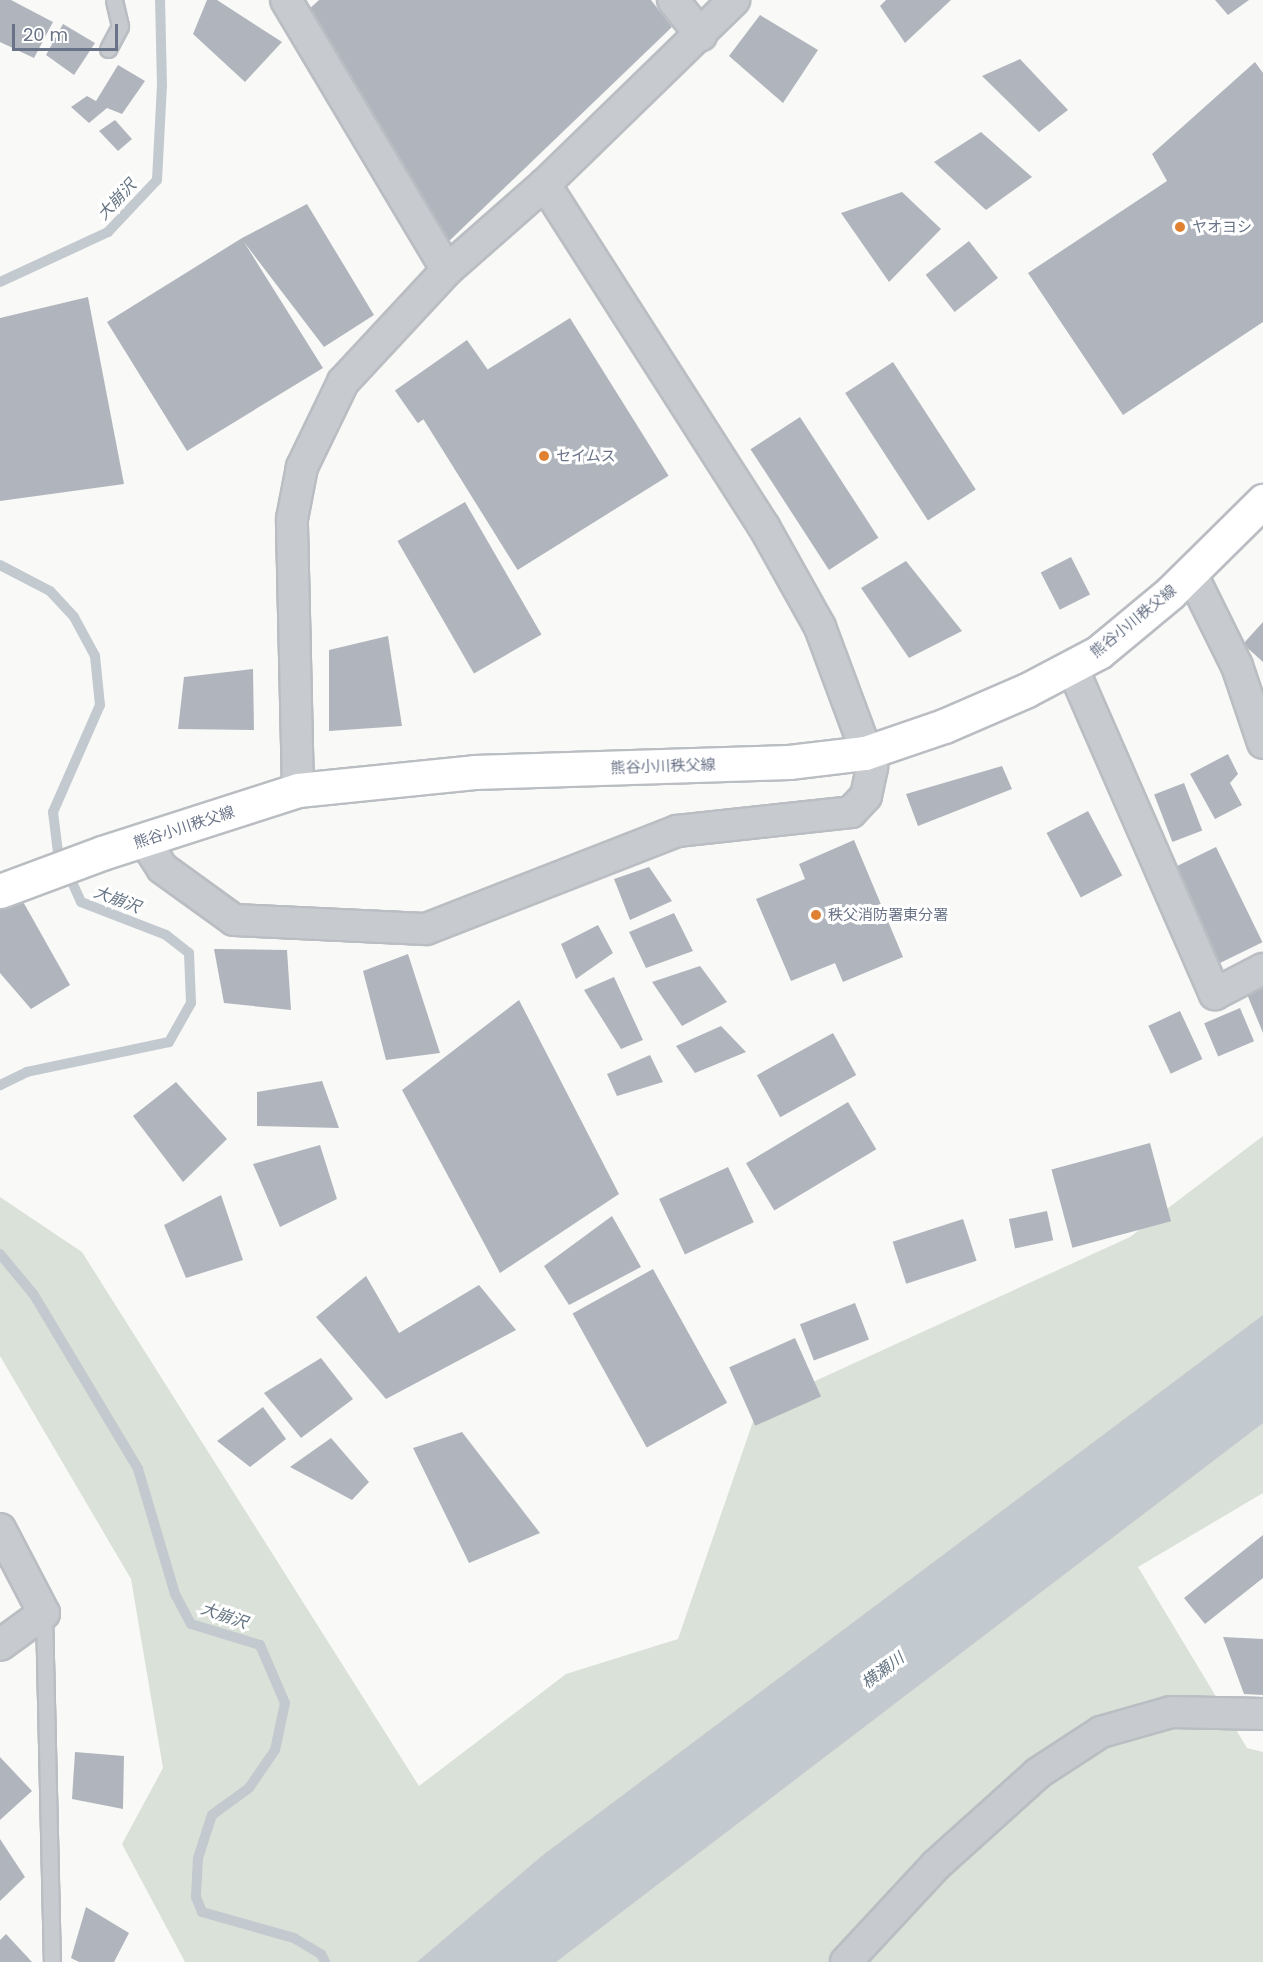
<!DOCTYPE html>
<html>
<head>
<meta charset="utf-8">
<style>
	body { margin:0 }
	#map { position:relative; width:1263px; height:1962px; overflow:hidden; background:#f9f9f7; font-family:Poppins,"Noto Sans JP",sans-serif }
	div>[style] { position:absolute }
	.green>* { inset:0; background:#dae1d8 }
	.water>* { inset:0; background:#c2c9cf }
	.stream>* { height:10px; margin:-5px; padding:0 5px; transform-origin:5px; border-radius:5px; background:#c2c9cf }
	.building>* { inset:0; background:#b0b5bd; transform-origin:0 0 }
	.roads { filter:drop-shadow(2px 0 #babdc2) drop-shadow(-2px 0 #babdc2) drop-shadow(0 2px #babdc2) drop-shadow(0 -2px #babdc2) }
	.lane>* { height:15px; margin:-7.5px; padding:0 7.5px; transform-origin:7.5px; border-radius:7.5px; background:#c7cace }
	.street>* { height:30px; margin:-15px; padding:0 15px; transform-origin:15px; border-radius:15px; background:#c7cace }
	.primary>* { height:33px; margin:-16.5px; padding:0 16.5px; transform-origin:16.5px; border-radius:16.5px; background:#fff }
	.dots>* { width:16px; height:16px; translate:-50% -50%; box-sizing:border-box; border:3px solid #fff; border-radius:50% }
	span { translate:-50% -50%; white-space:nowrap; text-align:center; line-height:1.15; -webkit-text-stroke:6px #fff; paint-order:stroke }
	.poi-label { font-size:15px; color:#697387 }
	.left { translate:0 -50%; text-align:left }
	.street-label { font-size:15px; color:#697387 }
	.water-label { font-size:16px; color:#657483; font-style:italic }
	.scale { position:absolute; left:12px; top:24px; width:106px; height:27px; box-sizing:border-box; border:3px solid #697387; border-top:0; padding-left:8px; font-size:18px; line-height:21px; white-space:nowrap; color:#697387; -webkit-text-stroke:4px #fff; paint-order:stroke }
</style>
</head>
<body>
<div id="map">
	<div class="green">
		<i style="clip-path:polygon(1263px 1136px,1263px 1493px,1138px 1567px,1247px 1748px,1263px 1752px,1263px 1962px,185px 1962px,122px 1844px,163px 1768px,131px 1579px,0 1356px,0 1197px,82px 1252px,419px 1786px,566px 1674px,678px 1639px,758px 1407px,1130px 1237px)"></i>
	</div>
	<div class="water">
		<i style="clip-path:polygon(1263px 1315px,1263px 1423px,556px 1962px,417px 1962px,543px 1855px)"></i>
	</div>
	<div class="stream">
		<i style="left:0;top:282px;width:119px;rotate:-24.8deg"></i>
		<i style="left:108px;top:232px;width:71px;rotate:-46.7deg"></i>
		<i style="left:157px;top:180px;width:94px;rotate:-87deg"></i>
		<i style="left:162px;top:86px;width:86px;rotate:-91.3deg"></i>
		<i style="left:0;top:565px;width:56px;rotate:27.5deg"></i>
		<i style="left:50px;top:591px;width:35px;rotate:47deg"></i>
		<i style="left:74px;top:617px;width:44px;rotate:61.7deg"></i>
		<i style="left:95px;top:656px;width:49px;rotate:84.2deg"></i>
		<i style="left:100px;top:705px;width:117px;rotate:113.7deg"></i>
		<i style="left:53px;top:812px;width:39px;rotate:83deg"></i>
		<i style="left:58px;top:851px;width:56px;rotate:65.7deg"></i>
		<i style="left:81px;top:902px;width:91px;rotate:21.2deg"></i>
		<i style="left:166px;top:935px;width:29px;rotate:38deg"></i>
		<i style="left:189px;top:953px;width:50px;rotate:87.7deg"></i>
		<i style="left:191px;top:1003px;width:45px;rotate:119.4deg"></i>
		<i style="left:169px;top:1042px;width:145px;rotate:168.1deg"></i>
		<i style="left:27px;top:1072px;width:30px;rotate:154deg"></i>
		<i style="left:0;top:1254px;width:53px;rotate:50.3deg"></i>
		<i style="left:34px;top:1295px;width:203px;rotate:59.1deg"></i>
		<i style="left:138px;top:1469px;width:130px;rotate:73.5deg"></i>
		<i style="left:175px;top:1594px;width:34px;rotate:62deg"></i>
		<i style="left:191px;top:1624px;width:72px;rotate:16.9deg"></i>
		<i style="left:260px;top:1645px;width:63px;rotate:66.7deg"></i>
		<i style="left:285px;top:1703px;width:48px;rotate:102deg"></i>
		<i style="left:275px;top:1750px;width:46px;rotate:124.4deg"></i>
		<i style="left:249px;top:1788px;width:46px;rotate:143.9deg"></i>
		<i style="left:212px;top:1815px;width:45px;rotate:108deg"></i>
		<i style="left:198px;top:1858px;width:39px;rotate:93deg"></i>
		<i style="left:196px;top:1897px;width:16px;rotate:68deg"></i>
		<i style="left:202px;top:1912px;width:96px;rotate:15.8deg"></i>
		<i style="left:294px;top:1938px;width:31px;rotate:31deg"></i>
		<i style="left:321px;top:1954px;width:9px;rotate:63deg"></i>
	</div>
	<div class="building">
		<i style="clip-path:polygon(0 0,11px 0,53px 22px,34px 58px,0 42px)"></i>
		<i style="clip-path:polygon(207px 0,217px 0,282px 42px,245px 82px,193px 34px)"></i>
		<i style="clip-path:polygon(319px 0,651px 0,672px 27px,446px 244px,308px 10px)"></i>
		<i style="clip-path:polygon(886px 0,951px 0,905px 43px,880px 6px)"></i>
		<i style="clip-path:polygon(1215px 0,1249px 0,1228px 15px)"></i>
		<i style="clip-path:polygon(760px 15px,818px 50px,783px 103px,729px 56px)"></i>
		<i style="clip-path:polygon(63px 24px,95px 43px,74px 75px,46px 55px)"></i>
		<i style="clip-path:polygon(1020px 59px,1068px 110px,1039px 132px,982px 76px)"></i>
		<i style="clip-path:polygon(1255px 62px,1263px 73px,1263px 322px,1123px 415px,1028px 273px,1167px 181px,1152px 154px)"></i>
		<i style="clip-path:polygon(118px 65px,145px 81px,122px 114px,107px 108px,89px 123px,71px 107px,87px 96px,96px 101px)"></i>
		<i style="clip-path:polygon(115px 120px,132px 139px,118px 151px,99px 131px)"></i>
		<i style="clip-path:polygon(981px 132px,1032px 177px,986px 210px,934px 162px)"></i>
		<i style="clip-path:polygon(902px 192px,941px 229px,889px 282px,841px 213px)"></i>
		<i style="clip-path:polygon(307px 204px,374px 315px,324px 347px,244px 242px,323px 368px,187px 451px,107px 322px,242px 238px)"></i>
		<i style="left:969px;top:241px;width:47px;height:55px;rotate:52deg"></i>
		<i style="clip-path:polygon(88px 297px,124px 484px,0 501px,0 318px)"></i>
		<i style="left:570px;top:318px;width:186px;height:178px;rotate:58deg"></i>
		<i style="left:467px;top:340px;width:40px;height:88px;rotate:55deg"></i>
		<i style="left:893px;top:362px;width:152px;height:57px;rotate:57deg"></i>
		<i style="left:800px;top:417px;width:144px;height:59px;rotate:57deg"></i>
		<i style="left:465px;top:502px;width:153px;height:78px;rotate:60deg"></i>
		<i style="left:1071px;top:557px;width:42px;height:34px;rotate:63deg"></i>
		<i style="clip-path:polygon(906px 561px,962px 631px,909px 658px,861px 588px)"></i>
		<i style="clip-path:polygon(1263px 622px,1263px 662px,1243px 644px)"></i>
		<i style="clip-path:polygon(388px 636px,402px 726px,329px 731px,329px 650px)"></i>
		<i style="clip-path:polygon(253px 669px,254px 730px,178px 729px,184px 677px)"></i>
		<i style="clip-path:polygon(1228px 754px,1238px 774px,1230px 783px,1242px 805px,1215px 819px,1190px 774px)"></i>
		<i style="clip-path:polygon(1002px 766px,1012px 789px,918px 826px,906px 794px)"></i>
		<i style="left:1184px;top:783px;width:51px;height:32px;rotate:69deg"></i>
		<i style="left:1088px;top:811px;width:73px;height:47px;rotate:62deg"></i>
		<i style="clip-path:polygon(854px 840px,903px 957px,843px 982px,835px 963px,791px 981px,756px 899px,805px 879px,799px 864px)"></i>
		<i style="left:1216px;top:847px;width:106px;height:53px;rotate:64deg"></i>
		<i style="clip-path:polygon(649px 867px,672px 901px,630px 920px,614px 879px)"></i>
		<i style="clip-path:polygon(17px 891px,70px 985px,31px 1009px,0 973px,0 905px)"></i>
		<i style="clip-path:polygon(674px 913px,693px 951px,646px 968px,629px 932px)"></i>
		<i style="clip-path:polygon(598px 925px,613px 953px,576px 979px,561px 944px)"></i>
		<i style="clip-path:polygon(214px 949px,287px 950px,291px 1010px,224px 1003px)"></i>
		<i style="clip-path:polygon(408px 954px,440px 1053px,386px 1060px,363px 971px)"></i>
		<i style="clip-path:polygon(700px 966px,727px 1002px,682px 1026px,652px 982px)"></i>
		<i style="clip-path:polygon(614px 977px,643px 1040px,621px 1049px,584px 990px)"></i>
		<i style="clip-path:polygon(1263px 979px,1263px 1033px,1244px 987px)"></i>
		<i style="clip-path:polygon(519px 1000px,619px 1194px,500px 1273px,402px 1090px)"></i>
		<i style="left:1240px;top:1008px;width:36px;height:39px;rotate:67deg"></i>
		<i style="left:1180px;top:1011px;width:53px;height:35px;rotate:65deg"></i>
		<i style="clip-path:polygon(721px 1026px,746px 1052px,695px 1073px,676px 1046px)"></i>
		<i style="left:833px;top:1033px;width:48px;height:87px;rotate:61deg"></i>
		<i style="clip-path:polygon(650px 1055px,663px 1082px,617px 1096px,607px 1074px)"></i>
		<i style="clip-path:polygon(322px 1081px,339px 1128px,257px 1126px,257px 1092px)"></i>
		<i style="clip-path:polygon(176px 1082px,227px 1139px,183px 1182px,133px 1116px)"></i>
		<i style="left:848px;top:1102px;width:55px;height:119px;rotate:59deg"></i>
		<i style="left:1150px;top:1143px;width:81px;height:102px;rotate:75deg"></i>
		<i style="clip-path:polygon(320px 1145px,337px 1199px,280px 1227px,253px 1164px)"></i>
		<i style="left:728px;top:1167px;width:61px;height:76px;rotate:65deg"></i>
		<i style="clip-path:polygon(221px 1195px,243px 1260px,186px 1278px,164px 1225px)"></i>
		<i style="left:1047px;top:1211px;width:30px;height:39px;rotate:78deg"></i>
		<i style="clip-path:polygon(612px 1216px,641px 1267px,569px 1305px,544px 1266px)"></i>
		<i style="left:963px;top:1219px;width:44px;height:74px;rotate:72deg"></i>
		<i style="left:653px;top:1269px;width:153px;height:92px;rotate:61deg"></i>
		<i style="clip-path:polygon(366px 1276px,399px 1333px,479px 1285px,516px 1330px,386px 1399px,316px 1317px)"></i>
		<i style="left:855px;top:1303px;width:39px;height:59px;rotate:69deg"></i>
		<i style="left:795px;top:1338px;width:64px;height:72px;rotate:66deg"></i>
		<i style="clip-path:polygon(321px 1358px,353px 1399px,301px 1438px,264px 1393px)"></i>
		<i style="clip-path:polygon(263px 1407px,286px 1439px,250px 1467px,217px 1441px)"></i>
		<i style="clip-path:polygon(462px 1432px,540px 1533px,469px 1563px,413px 1448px)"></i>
		<i style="clip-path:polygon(331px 1438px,369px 1482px,352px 1500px,290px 1467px)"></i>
		<i style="clip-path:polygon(1263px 1535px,1263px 1578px,1205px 1624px,1184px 1598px)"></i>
		<i style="clip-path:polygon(1223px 1637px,1263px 1639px,1263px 1695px,1244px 1694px)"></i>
		<i style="clip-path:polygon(75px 1752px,124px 1756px,123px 1809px,72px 1799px)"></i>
		<i style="clip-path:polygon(0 1757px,32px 1791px,0 1820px)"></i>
		<i style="clip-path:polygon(0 1839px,25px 1877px,0 1901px)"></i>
		<i style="clip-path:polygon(86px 1907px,129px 1933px,114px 1962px,79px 1962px,71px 1958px)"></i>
		<i style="clip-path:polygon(6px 1934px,32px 1962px,0 1962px,0 1940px)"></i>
	</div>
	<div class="roads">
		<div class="lane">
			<i style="left:108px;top:49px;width:26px;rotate:-62deg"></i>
			<i style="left:120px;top:26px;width:27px;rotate:-103deg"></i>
			<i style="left:44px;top:1613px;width:349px;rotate:88.7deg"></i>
		</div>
		<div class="street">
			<i style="left:286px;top:0;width:314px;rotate:59.2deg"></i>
			<i style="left:673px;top:0;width:45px;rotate:51.3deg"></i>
			<i style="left:1191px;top:573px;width:104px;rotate:63.7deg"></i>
			<i style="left:1237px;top:666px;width:81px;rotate:71.3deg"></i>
			<i style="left:1072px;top:667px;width:357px;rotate:66.4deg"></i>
			<i style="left:1215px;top:994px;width:54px;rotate:-27.5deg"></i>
			<i style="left:298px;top:790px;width:271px;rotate:-91.3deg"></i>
			<i style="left:292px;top:519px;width:53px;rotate:-79.1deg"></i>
			<i style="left:302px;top:467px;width:94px;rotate:-64.2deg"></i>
			<i style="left:343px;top:382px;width:153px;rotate:-47.1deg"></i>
			<i style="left:447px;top:270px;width:130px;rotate:-41.3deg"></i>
			<i style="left:545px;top:184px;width:264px;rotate:-44.2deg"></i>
			<i style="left:144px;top:840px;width:33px;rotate:57deg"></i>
			<i style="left:162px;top:868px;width:89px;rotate:35.8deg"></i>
			<i style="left:234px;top:920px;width:192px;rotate:2.7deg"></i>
			<i style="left:426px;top:929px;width:269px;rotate:-21.3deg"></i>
			<i style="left:677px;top:831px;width:175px;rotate:-6.2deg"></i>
			<i style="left:851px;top:812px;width:22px;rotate:-47deg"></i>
			<i style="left:866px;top:796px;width:30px;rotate:-78deg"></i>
			<i style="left:872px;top:767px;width:149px;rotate:-110.4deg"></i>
			<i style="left:820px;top:627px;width:115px;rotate:-119.2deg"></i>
			<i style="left:764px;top:527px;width:407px;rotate:-122.6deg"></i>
			<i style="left:0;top:1529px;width:95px;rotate:62.4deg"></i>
			<i style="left:44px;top:1613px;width:54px;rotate:144deg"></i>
			<i style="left:846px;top:1962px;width:132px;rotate:-47.1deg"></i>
			<i style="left:936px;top:1865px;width:137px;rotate:-42deg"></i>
			<i style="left:1038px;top:1773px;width:75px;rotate:-33.1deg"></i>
			<i style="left:1101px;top:1732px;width:73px;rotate:-15.9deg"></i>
			<i style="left:1171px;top:1712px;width:92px;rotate:1.2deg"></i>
		</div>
		<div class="primary">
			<i style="left:0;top:891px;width:109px;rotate:-20.4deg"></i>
			<i style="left:102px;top:853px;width:206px;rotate:-17.8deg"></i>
			<i style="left:298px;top:790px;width:177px;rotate:-5.8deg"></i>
			<i style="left:474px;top:772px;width:315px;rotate:-1.8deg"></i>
			<i style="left:789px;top:762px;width:77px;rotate:-6.8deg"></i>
			<i style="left:865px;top:753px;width:83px;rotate:-18.9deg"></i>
			<i style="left:944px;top:726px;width:90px;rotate:-23.4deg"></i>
			<i style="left:1027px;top:690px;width:81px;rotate:-27.8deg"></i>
			<i style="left:1099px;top:652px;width:92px;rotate:-39.7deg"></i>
			<i style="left:1170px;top:593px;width:131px;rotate:-44.7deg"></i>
		</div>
	</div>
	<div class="dots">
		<i style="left:1180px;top:227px;background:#e08031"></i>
		<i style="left:544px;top:456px;background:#e08031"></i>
		<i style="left:816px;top:915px;background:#e08031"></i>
	</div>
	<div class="poi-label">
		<span class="left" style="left:1192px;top:227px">ヤオヨシ</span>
		<span class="left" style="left:556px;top:456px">セイムス</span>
		<span class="left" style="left:828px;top:915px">秩父消防署東分署</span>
	</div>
	<div class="street-label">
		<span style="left:1133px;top:621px;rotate:-39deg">熊谷小川秩父線</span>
		<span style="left:663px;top:766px;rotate:-2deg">熊谷小川秩父線</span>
		<span style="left:184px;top:827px;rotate:-18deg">熊谷小川秩父線</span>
	</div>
	<div class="water-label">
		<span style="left:117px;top:200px;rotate:-47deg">大崩沢</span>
		<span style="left:117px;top:900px;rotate:21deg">大崩沢</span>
		<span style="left:224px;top:1616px;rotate:19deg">大崩沢</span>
		<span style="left:883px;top:1671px;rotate:-37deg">横瀬川</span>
	</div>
	<div class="scale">20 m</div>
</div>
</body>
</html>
